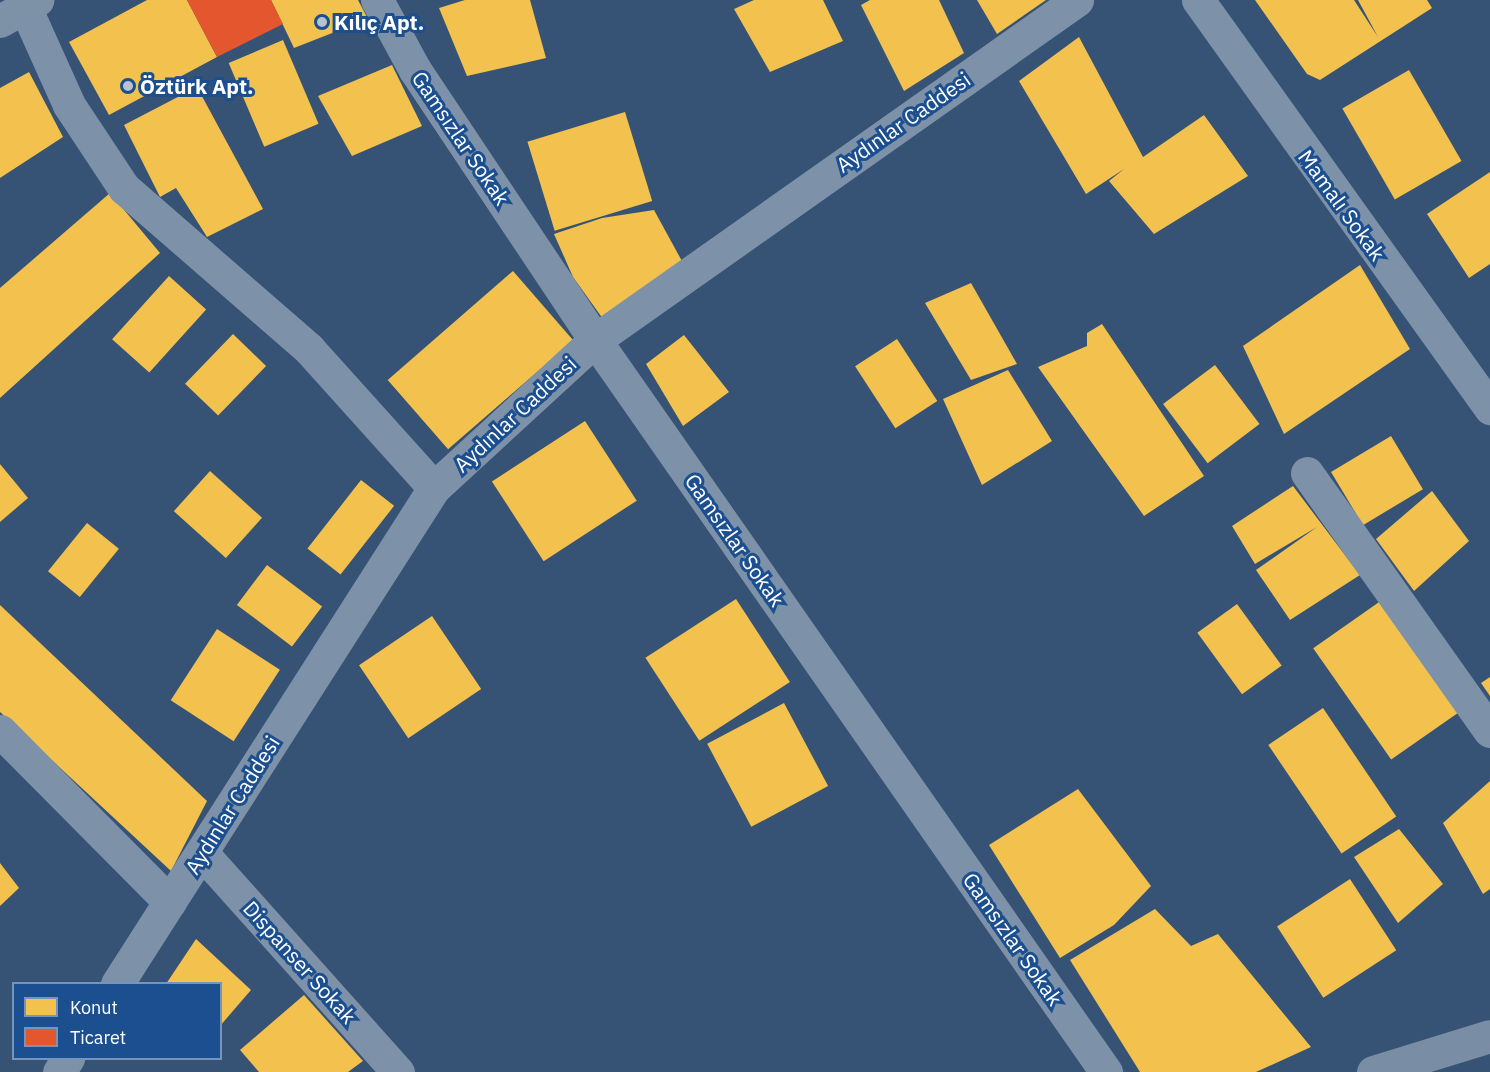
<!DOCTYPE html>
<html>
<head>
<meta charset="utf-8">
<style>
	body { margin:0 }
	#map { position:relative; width:1490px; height:1072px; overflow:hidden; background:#365274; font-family:"IBM Plex Sans",sans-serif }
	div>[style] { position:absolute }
	.homes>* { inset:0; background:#f2c14e; transform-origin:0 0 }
	.shops>* { inset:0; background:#e4572e }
	.street>* { height:33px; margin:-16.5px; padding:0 16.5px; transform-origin:16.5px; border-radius:16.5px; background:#7d92a8 }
	.secondary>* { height:33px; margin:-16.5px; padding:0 16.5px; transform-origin:16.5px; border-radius:16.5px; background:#798da4 }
	.highway>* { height:33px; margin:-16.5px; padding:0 16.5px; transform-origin:16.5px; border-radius:16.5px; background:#7e92a7 }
	.dots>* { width:16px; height:16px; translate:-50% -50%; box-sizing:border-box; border:3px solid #1b4f8f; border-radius:50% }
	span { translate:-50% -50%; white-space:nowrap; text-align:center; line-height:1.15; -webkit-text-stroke:6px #1b4f8f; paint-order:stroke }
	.poi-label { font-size:21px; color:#fff; font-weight:700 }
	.left { translate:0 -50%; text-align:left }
	.street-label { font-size:21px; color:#fff }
	.legend { position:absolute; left:12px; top:982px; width:210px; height:78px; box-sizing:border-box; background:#1b4f8f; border:2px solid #7695bc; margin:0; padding:8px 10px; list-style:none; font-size:18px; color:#fff }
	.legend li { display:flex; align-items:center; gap:12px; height:30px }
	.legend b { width:30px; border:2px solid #7695bc }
</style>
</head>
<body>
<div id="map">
	<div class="homes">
		<i style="clip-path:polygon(147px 0,187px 0,217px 57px,109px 115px,69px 42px)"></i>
		<i style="clip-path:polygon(271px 0,358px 0,368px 19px,294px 48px)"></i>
		<i style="clip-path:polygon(465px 0,530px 0,546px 58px,467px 76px,439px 8px)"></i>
		<i style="clip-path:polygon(754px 0,823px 0,843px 41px,770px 72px,734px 9px)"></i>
		<i style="clip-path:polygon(870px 0,939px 0,964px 53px,904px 91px,861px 5px)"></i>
		<i style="clip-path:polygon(977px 0,1046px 0,997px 34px)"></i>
		<i style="clip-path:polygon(1255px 0,1354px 0,1378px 37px,1358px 0,1427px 0,1432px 8px,1320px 80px,1307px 74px)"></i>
		<i style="clip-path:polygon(1079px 37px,1143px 157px,1204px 115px,1248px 176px,1154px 234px,1109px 181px,1124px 169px,1086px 194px,1019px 81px)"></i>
		<i style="left:283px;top:40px;width:91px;height:59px;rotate:67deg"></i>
		<i style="clip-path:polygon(392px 65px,422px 126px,352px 156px,318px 96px)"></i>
		<i style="left:1409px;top:70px;width:105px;height:77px;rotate:60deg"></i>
		<i style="clip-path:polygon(29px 72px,63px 137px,0 178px,0 88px)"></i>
		<i style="clip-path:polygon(197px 87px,263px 209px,207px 237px,176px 188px,160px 197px,124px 125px)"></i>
		<i style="left:625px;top:112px;width:93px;height:102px;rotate:73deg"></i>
		<i style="clip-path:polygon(1490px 172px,1490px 264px,1469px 278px,1427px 214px)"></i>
		<i style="clip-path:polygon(110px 193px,160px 253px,0 398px,0 288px)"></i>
		<i style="clip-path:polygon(654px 210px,683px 263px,603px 319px,573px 277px,554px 234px,602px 218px)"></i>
		<i style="clip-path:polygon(1360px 265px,1410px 349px,1284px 434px,1243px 346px)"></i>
		<i style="left:513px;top:271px;width:92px;height:166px;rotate:49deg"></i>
		<i style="left:169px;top:276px;width:50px;height:85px;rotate:42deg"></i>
		<i style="clip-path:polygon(971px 283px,1017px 364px,971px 380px,925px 303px)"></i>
		<i style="clip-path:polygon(1102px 324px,1204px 476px,1144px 516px,1038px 367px,1087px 346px,1087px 333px)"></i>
		<i style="left:233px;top:334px;width:46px;height:69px;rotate:44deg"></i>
		<i style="clip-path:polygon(684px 335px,729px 392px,683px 426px,646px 364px)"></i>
		<i style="left:897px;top:339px;width:74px;height:50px;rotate:57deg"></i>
		<i style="left:1215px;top:365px;width:74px;height:65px;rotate:53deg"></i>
		<i style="clip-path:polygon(1008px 370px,1052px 441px,982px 485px,943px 399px)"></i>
		<i style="left:585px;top:421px;width:95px;height:111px;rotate:57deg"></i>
		<i style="left:1391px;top:436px;width:62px;height:70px;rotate:59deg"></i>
		<i style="clip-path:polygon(0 464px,28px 498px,0 522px)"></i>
		<i style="left:210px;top:471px;width:70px;height:54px;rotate:42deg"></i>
		<i style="left:361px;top:480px;width:42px;height:87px;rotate:38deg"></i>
		<i style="clip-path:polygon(1293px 486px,1360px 575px,1290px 620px,1256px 570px,1317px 527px,1255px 564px,1232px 526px)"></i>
		<i style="clip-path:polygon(1432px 491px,1469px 541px,1414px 591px,1376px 539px)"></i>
		<i style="left:87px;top:523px;width:41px;height:62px;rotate:39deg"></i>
		<i style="left:267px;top:565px;width:69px;height:50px;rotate:37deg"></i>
		<i style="left:736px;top:599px;width:99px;height:108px;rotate:57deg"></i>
		<i style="left:1382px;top:600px;width:136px;height:84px;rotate:55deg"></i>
		<i style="left:1237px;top:604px;width:76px;height:49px;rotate:54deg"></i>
		<i style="clip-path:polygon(0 605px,207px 801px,171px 871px,0 712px)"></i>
		<i style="left:432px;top:616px;width:88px;height:88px;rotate:56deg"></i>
		<i style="left:217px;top:629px;width:75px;height:85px;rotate:33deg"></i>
		<i style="clip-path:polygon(1490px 677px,1490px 696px,1481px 683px)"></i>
		<i style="left:784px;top:703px;width:94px;height:87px;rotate:62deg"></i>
		<i style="left:1323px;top:708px;width:131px;height:66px;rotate:56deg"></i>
		<i style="clip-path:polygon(1490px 781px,1490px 889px,1483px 894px,1443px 823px)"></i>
		<i style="clip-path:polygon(1078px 789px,1151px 886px,1114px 925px,1060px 958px,989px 845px)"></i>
		<i style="clip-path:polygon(1399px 829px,1443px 884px,1398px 923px,1354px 857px)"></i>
		<i style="clip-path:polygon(0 863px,19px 888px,0 906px)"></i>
		<i style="left:1350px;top:879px;width:85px;height:87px;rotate:57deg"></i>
		<i style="clip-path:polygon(1155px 909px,1191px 946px,1218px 934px,1311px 1047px,1256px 1072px,1140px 1072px,1070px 960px)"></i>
		<i style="clip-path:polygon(196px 939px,251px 990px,220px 1026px,220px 984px,166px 984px)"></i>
		<i style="clip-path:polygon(304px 995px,363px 1061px,348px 1072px,259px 1072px,240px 1050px)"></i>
	</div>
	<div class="shops">
		<i style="clip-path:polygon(187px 0,271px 0,283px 24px,217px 57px)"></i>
	</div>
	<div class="street">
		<i style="left:377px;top:0;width:80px;rotate:61.5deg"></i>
		<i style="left:415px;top:70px;width:324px;rotate:56.3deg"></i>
		<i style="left:595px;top:340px;width:893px;rotate:55.08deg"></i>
		<i style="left:1198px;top:0;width:502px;rotate:54.41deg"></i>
		<i style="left:25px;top:7px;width:107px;rotate:65.8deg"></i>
		<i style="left:69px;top:105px;width:100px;rotate:56.5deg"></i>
		<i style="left:124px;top:188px;width:245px;rotate:41deg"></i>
		<i style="left:309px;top:349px;width:187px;rotate:48deg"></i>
		<i style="left:1307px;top:473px;width:316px;rotate:54.7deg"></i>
		<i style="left:0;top:731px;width:241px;rotate:45.2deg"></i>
		<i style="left:202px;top:853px;width:294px;rotate:48.2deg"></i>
		<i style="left:117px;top:984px;width:589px;rotate:-57.42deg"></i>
		<i style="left:434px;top:488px;width:219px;rotate:-42.6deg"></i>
		<i style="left:595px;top:340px;width:590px;rotate:-35.2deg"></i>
		<i style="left:59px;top:1072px;width:17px;rotate:-57deg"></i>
	</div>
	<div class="secondary">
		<i style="left:1373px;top:1072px;width:122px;rotate:-17.1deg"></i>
	</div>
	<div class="highway">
		<i style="left:0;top:21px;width:43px;rotate:-29.6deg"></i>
	</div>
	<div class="dots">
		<i style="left:322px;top:22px;background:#b9c2ce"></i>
		<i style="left:128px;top:86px;background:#b9c2ce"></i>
	</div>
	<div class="poi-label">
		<span class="left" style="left:334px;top:22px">Kılıç Apt.</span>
		<span class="left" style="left:140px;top:86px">Öztürk Apt.</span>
	</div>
	<div class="street-label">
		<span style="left:903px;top:122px;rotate:-35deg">Aydınlar Caddesi</span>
		<span style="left:461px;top:138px;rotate:56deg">Gamsızlar Sokak</span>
		<span style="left:1342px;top:205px;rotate:54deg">Mamalı Sokak</span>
		<span style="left:515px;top:414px;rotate:-43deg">Aydınlar Caddesi</span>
		<span style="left:735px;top:540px;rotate:55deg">Gamsızlar Sokak</span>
		<span style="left:232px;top:805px;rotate:-58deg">Aydınlar Caddesi</span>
		<span style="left:1013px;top:939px;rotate:55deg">Gamsızlar Sokak</span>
		<span style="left:300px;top:962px;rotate:48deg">Dispanser Sokak</span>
	</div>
	<ul class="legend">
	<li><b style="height:16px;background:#f2c14e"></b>Konut</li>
	<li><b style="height:16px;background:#e4572e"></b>Ticaret</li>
	</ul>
</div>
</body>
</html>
